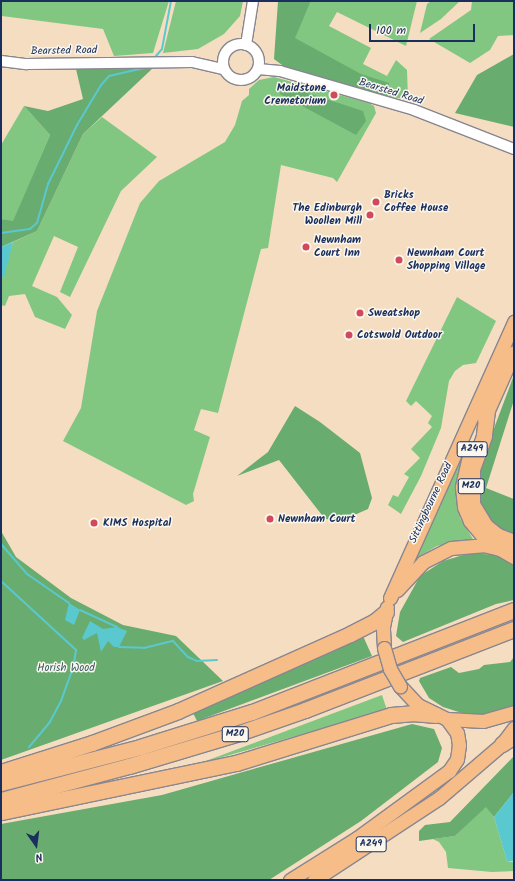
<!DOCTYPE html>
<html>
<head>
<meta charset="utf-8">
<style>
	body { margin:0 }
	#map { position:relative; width:515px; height:881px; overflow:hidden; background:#f5ddc1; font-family:Kalam,sans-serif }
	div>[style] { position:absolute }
	.green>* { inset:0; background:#82c781 }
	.forest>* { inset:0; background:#69ac6f }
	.water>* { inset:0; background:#5ac8cf }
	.stream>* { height:2px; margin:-1px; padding:0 1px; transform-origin:1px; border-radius:1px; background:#5ac8cf }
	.roads { filter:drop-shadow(1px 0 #888690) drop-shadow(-1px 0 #888690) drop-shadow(0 1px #888690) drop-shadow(0 -1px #888690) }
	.tertiary>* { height:10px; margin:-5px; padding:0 5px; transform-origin:5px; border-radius:5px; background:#fff }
	.tertiary>.ring { margin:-5px; padding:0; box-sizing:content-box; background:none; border:10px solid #fff; border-radius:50% }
	.trunk>* { height:13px; margin:-6.5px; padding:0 6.5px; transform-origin:6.5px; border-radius:6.5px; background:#f7bd88 }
	.motorway>* { height:15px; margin:-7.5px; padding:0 7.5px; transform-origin:7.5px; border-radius:7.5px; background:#f7bd88 }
	.bridges { filter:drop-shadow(1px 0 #888690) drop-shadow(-1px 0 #888690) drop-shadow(0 1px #888690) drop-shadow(0 -1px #888690) }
	.trunk-bridge>* { height:13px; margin:-6.5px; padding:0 6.5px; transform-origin:6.5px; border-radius:6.5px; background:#f7bd88 }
	.dots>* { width:11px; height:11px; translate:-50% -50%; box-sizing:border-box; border:2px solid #fbf7ec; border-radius:50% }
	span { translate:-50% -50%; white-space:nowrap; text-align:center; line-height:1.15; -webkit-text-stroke:3px #fbf7ec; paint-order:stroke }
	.shield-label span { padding:1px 3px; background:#fbf7ec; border:1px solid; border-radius:3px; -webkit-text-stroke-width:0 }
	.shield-label { font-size:10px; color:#1b2f5e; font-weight:700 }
	.street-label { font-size:11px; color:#1b2f5e }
	.poi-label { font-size:11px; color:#1b2f5e; font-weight:700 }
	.right { translate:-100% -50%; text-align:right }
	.left { translate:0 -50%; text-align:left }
	.park-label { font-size:11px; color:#3a5d68 }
	.frame { position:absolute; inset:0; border:2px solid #1b2f5e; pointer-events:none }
	.north { position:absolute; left:16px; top:825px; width:40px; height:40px; -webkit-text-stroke:3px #fbf7ec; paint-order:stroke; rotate:166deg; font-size:11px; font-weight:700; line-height:16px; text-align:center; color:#1b2f5e }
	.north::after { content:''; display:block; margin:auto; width:14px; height:18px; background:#1b2f5e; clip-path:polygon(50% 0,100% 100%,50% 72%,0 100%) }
	.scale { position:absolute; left:369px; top:24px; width:106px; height:18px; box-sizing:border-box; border:2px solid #1b2f5e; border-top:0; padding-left:5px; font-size:12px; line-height:14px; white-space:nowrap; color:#1b2f5e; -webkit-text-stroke:3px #fbf7ec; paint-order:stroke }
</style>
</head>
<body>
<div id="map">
	<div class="green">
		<i style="clip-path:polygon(1px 1px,169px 1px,153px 53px,114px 56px,103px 29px,2px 16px,1px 41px)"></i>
		<i style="clip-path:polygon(176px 1px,243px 1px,240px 16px,224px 34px,198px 49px,163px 53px)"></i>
		<i style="clip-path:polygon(311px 1px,417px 1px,406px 46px,337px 12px,329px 26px,371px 48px,363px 64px,387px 76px,396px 60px,407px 70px,408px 99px,388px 97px,294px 38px)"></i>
		<i style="clip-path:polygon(431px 1px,460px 1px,441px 19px,420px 33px,427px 4px)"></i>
		<i style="clip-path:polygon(472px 1px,514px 1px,514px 35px,498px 36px,490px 50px,470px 63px,429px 39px,471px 10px)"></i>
		<i style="clip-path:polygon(274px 77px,369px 103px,374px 106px,376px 113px,337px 182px,333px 178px,281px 165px,268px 248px,261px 249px,218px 413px,201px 409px,194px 430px,210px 437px,193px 494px,194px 501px,186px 505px,63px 441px,81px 408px,97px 311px,140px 203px,159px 181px,225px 142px,235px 125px,242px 101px,249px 95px,249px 89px,259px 80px)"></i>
		<i style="clip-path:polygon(24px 106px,50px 135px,13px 222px,1px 219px,1px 145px)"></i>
		<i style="clip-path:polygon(102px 117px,157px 157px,121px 191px,70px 297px,60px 292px,78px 247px,54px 236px,32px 286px,57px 297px,72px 315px,65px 329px,35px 317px,25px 294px,9px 296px,5px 306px,1px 305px,1px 281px,13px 242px,37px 231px,83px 134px)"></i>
		<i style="clip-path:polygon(457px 297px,496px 321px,476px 363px,463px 365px,455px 371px,449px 381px,441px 428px,421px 476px,401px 514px,388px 505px,393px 495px,398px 497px,409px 477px,404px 474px,420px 458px,411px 449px,432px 427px,428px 423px,432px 416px,416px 401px,411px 406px,406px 401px)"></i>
		<i style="clip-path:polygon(466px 439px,469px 440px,456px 481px,460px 518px,473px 539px,437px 546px,413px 560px)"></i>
		<i style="clip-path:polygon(382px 695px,387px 710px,195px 765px)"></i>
		<i style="clip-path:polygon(486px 806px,494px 817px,507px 861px,514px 862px,514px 871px,492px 872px,448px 868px,446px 852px,439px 842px,433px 839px,455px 836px)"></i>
	</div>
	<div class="forest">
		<i style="clip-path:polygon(278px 1px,311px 1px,295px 38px,361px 74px,389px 83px,388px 97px,286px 68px,274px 59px)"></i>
		<i style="clip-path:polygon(514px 54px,514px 127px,455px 113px,477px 75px)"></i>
		<i style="clip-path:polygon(153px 68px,83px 134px,37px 231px,1px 247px,1px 219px,13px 221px,50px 135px,24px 106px,48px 111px,83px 99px,76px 69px)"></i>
		<i style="clip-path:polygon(283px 85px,363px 111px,366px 121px,356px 135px,280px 94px)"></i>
		<i style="clip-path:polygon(514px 375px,514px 400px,486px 488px,514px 499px,514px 536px,494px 526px,480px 507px,477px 488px,481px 463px)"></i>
		<i style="clip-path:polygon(295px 406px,320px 422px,360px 453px,372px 498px,368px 509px,343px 520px,325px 519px,279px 460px,237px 476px,268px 452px)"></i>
		<i style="clip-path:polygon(1px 531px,16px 557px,71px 598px,123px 625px,176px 636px,223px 681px,1px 760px)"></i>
		<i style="clip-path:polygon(470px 553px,497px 555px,514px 563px,514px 600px,496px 604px,403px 642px,396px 636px,400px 612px,420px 576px,443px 561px)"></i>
		<i style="clip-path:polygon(363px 636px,372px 656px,197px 721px,193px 713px)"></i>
		<i style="clip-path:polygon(514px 657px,514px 706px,488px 715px,462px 713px,443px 707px,429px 698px,419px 681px,420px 678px,451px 667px,459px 673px,479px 669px,484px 665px,510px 662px)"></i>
		<i style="clip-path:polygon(412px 724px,434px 729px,442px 748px,438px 762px,361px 821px,269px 880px,1px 880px,1px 824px,162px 795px)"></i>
		<i style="clip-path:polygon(514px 756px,514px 792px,494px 817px,486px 807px,455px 836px,419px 841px,419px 831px,425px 825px,450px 822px)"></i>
	</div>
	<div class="water">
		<i style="clip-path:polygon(13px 242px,4px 277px,1px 276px,1px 247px)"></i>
		<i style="clip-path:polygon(69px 603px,80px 610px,74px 625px,65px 620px)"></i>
		<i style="clip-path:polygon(90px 621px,103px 629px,117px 627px,127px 631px,119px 647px,114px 647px,108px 641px,101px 652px,97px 633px,84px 640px,82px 638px)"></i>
		<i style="clip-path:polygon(514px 792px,514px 861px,507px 861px,494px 817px)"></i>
	</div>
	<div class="stream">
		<i style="left:156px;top:56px;width:9px;rotate:-49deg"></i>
		<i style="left:162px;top:49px;width:49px;rotate:-79.4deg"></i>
		<i style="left:1px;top:233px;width:29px;rotate:-8deg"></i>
		<i style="left:30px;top:229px;width:9px;rotate:-41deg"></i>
		<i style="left:37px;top:223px;width:41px;rotate:-74.2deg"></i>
		<i style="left:48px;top:184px;width:66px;rotate:-63.8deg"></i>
		<i style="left:77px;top:125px;width:47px;rotate:-59deg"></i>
		<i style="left:101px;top:85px;width:12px;rotate:-48deg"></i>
		<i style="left:109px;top:76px;width:37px;rotate:-13deg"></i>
		<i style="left:1px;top:544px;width:40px;rotate:49deg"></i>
		<i style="left:27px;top:574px;width:51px;rotate:34.6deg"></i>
		<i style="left:1px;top:581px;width:102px;rotate:42.6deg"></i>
		<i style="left:76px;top:650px;width:18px;rotate:99deg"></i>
		<i style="left:73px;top:668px;width:35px;rotate:110deg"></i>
		<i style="left:61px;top:701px;width:24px;rotate:118deg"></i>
		<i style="left:50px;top:722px;width:33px;rotate:130deg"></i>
		<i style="left:80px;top:610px;width:41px;rotate:24.7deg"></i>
		<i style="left:119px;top:647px;width:25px;rotate:2deg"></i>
		<i style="left:144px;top:648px;width:30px;rotate:-14deg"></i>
		<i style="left:173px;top:641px;width:22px;rotate:47deg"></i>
		<i style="left:188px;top:657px;width:10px;rotate:24deg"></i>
		<i style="left:197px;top:661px;width:20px;rotate:-3deg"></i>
	</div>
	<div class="roads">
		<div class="tertiary">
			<i class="ring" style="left:223px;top:44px;width:26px;height:26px"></i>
			<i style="left:246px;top:45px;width:45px;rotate:-81deg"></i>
			<i style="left:1px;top:61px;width:26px;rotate:7deg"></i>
			<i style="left:27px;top:64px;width:165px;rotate:-0.7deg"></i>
			<i style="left:192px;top:62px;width:32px;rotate:13deg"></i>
			<i style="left:258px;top:69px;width:22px;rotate:5deg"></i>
			<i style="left:280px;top:71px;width:140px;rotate:16.2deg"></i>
			<i style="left:414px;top:110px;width:107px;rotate:21.3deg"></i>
		</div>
		<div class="trunk">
			<i style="left:484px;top:419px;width:73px;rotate:-65.9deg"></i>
			<i style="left:469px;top:456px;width:32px;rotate:103deg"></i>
			<i style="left:462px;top:487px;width:20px;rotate:84deg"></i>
			<i style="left:464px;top:507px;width:15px;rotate:67deg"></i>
			<i style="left:470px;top:521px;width:33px;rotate:50deg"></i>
			<i style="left:397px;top:590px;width:38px;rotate:-47deg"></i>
			<i style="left:423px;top:562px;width:31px;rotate:-27deg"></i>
			<i style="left:451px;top:548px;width:32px;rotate:-5deg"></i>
			<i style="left:483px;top:545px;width:17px;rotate:13deg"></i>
			<i style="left:500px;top:549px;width:16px;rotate:30deg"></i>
			<i style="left:390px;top:598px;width:303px;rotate:-65.8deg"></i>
			<i style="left:384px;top:648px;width:21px;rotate:-93deg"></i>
			<i style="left:383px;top:627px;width:20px;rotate:-79deg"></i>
			<i style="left:400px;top:686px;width:26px;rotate:47deg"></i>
			<i style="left:418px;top:705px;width:32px;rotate:26deg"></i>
			<i style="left:447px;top:719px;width:36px;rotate:3deg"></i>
			<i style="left:483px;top:721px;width:32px;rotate:-16deg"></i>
			<i style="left:290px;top:880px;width:79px;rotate:-32.1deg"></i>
			<i style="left:357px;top:838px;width:114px;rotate:-36.1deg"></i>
			<i style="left:449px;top:771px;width:14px;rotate:-56deg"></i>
			<i style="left:457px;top:759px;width:14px;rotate:-82deg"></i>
			<i style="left:459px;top:745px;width:12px;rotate:-99deg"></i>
			<i style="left:457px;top:733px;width:17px;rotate:-126deg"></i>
			<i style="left:314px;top:880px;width:149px;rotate:-33.3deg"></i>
			<i style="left:439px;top:798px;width:83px;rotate:-40.6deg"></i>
			<i style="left:502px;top:744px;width:20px;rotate:-53deg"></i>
		</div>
		<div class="motorway">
			<i style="left:487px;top:410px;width:26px;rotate:97deg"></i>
			<i style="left:484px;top:436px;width:35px;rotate:110deg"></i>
			<i style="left:472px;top:469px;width:35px;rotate:90deg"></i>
			<i style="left:472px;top:504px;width:26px;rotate:59deg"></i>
			<i style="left:485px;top:526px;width:16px;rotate:38deg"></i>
			<i style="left:498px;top:536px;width:17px;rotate:21deg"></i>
			<i style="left:502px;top:744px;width:14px;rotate:-34deg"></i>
			<i style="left:1px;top:772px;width:96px;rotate:-17.7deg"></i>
			<i style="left:92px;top:743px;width:92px;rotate:-20.4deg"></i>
			<i style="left:178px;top:711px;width:188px;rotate:-24.1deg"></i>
			<i style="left:350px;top:634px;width:28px;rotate:-27deg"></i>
			<i style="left:375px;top:621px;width:14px;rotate:-39deg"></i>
			<i style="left:1px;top:783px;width:144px;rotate:-14.5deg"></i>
			<i style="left:140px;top:747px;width:117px;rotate:-17.4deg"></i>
			<i style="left:252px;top:712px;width:281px;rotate:-21.3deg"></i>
			<i style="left:1px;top:800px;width:132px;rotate:-14.9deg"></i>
			<i style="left:129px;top:766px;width:115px;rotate:-16.7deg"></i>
			<i style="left:239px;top:733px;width:70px;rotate:-19.2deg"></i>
			<i style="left:305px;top:710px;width:224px;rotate:-21.2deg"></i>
			<i style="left:1px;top:812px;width:240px;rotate:-11.8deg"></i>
			<i style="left:236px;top:763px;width:162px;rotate:-17.2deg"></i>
			<i style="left:391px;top:715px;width:21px;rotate:-5deg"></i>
			<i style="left:412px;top:713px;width:24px;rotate:5deg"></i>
		</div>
	</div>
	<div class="bridges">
		<div class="trunk-bridge">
			<i style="left:384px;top:648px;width:22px;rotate:74deg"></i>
			<i style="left:390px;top:669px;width:20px;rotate:60deg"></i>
		</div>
	</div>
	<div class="dots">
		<i style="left:334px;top:95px;background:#d1495b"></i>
		<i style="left:376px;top:202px;background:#d1495b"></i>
		<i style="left:370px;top:215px;background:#d1495b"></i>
		<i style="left:306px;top:247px;background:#d1495b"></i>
		<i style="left:399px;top:260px;background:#d1495b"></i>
		<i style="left:360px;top:313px;background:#d1495b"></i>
		<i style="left:349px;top:335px;background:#d1495b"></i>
		<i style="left:270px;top:519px;background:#d1495b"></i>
		<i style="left:94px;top:523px;background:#d1495b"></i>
	</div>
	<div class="shield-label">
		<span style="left:472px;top:449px">A249</span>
		<span style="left:471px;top:486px">M20</span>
		<span style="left:235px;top:734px">M20</span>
		<span style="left:371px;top:844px">A249</span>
	</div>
	<div class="street-label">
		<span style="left:64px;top:51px;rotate:-1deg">Bearsted Road</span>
		<span style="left:391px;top:92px;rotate:17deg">Bearsted Road</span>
		<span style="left:431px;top:503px;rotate:-65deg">Sittingbourne Road</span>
	</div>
	<div class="poi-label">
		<span class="right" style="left:326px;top:95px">Maidstone<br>Cremetorium</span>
		<span class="left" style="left:384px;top:202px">Bricks<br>Coffee House</span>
		<span class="right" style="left:362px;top:215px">The Edinburgh<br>Woollen Mill</span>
		<span class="left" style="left:314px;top:247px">Newnham<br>Court Inn</span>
		<span class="left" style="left:407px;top:260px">Newnham Court<br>Shopping Village</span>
		<span class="left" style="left:368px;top:313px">Sweatshop</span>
		<span class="left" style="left:357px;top:335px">Cotswold Outdoor</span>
		<span class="left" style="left:278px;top:519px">Newnham Court</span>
		<span class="left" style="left:103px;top:523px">KIMS Hospital</span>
	</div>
	<div class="park-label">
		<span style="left:66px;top:668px">Horish Wood</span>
	</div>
	<div class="frame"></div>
	<div class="north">N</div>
	<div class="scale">100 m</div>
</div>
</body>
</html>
